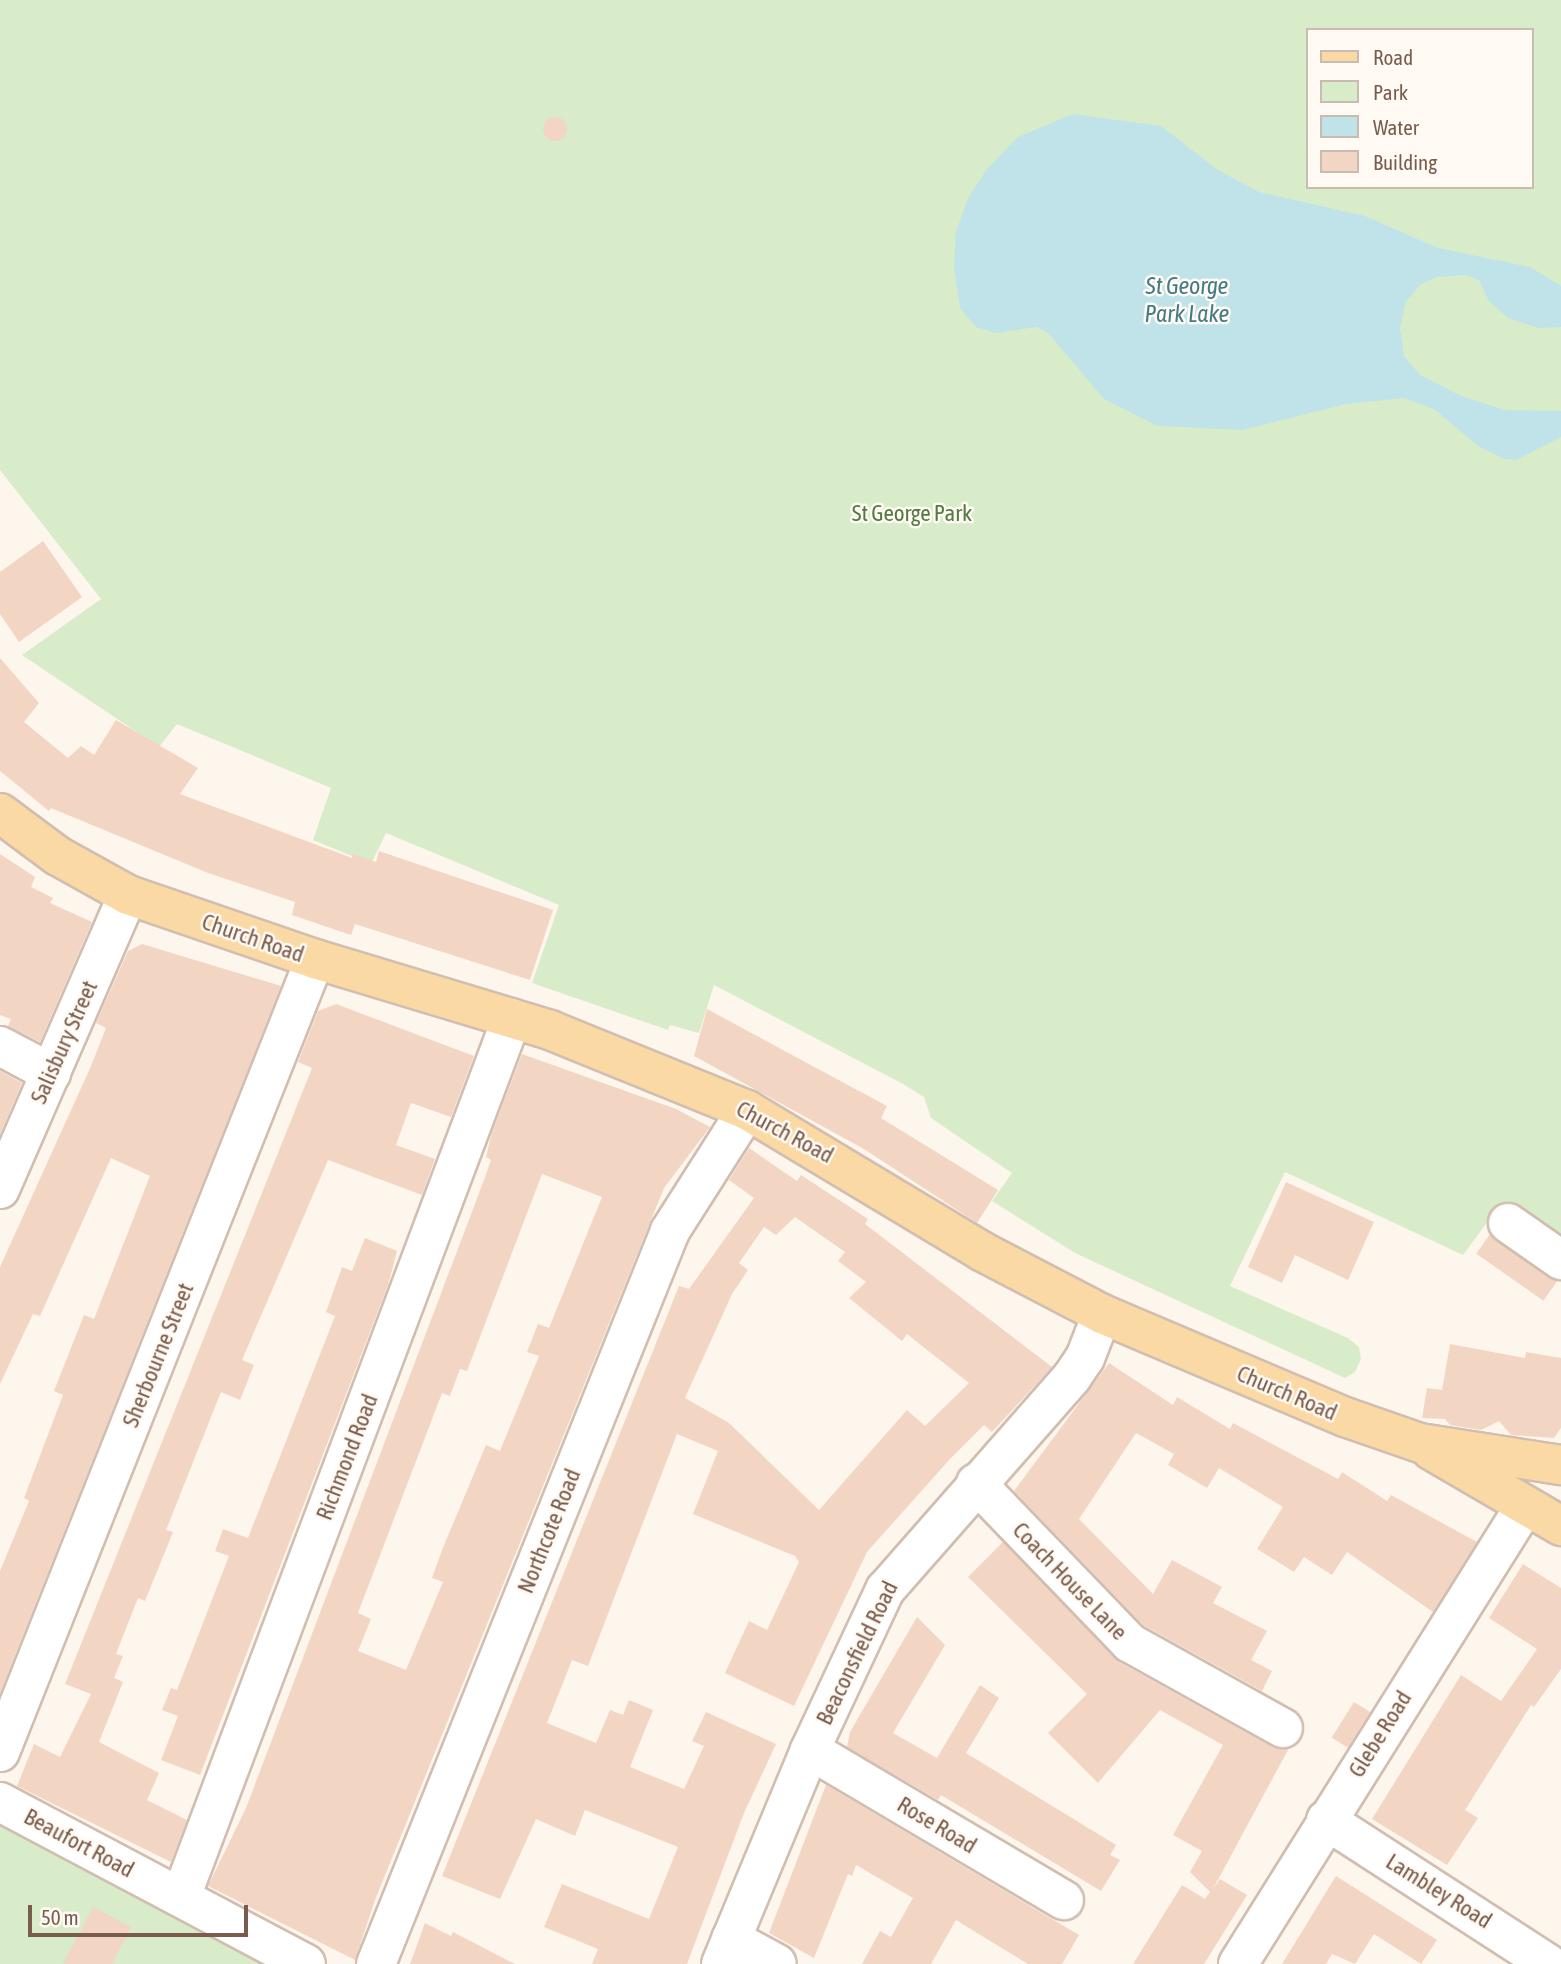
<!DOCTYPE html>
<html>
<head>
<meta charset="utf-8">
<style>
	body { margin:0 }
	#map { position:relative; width:1561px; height:1964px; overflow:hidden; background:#fdf6ec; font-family:"Asap Condensed",sans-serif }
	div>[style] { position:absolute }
	.green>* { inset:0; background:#d8ecc9 }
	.water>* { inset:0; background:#bfe3e8 }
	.building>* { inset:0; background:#f3d5c3; transform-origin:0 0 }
	.round { border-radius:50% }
	.roads { filter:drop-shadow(2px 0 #d1beb0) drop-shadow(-2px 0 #d1beb0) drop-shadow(0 2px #d1beb0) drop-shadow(0 -2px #d1beb0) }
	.minor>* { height:38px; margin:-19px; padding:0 19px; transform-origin:19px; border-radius:19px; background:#fff }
	.major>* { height:38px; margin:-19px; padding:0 19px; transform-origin:19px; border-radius:19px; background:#fbd9a5 }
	span { translate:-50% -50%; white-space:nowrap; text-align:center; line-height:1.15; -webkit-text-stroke:5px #fffaf3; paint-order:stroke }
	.park-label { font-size:23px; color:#537a41 }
	.street-label { font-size:23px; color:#7a5c4d }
	.water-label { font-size:24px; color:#437c86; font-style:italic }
	.legend { position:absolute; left:1306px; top:28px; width:228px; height:161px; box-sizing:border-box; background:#fffaf3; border:2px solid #cabbb1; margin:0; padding:9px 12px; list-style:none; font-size:21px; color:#7a5c4d }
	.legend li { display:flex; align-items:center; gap:14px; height:35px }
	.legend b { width:35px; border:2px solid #cabbb1 }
	.scale { position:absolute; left:28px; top:1905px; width:220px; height:32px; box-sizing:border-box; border:4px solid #7a5c4d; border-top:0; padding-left:9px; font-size:21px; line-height:24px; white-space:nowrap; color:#7a5c4d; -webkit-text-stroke:5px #fffaf3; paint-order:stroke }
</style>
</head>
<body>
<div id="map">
	<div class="green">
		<i style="clip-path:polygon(evenodd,0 0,1561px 0,1561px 1238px,1499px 1206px,1463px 1255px,1285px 1172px,1230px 1286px,1348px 1338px,1359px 1347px,1361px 1359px,1355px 1372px,1345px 1378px,1075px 1253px,992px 1201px,1012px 1173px,931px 1118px,924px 1097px,903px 1084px,714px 985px,699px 1033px,670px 1025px,668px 1030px,532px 983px,559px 905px,386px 833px,371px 864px,313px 840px,331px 788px,177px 724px,159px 747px,22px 655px,101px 599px,0 470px,0 0,1307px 30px,1531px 30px,1531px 187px,1307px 187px,1307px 30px)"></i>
		<i style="clip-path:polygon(0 1826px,82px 1869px,267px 1964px,0 1964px)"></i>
	</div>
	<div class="water">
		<i style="clip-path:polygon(1073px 114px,1161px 126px,1218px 170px,1259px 192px,1365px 216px,1438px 248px,1530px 267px,1561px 286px,1561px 327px,1538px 328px,1508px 318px,1488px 300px,1480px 281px,1467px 275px,1436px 277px,1420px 285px,1406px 302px,1400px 328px,1404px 356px,1420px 375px,1461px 396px,1505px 410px,1561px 411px,1561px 437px,1516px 460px,1505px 459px,1478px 446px,1434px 409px,1404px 398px,1346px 404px,1242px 430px,1157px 426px,1104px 399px,1048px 333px,1037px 327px,996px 333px,976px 327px,960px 308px,954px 267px,956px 232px,968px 198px,987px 169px,1018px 137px)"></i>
	</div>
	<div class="building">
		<i class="round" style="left:543px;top:117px;width:24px;height:24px"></i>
		<i style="clip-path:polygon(43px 541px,82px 597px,19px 642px,0 614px,0 572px)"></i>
		<i style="clip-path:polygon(0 658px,39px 703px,24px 722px,68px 758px,81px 746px,94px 755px,116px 720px,198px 768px,180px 794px,352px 858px,353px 854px,376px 862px,379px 851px,553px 910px,530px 980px,355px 924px,351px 935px,292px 915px,295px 902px,208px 873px,51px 808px,49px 811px,0 771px)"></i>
		<i style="clip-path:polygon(0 854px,35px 877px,31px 887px,53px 898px,50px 903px,92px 922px,40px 1042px,8px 1026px,11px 1019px,0 1015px)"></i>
		<i style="clip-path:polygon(142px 944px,281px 986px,0 1693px,0 1571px,29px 1501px,24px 1498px,63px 1395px,54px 1391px,84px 1315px,94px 1319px,150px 1176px,111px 1158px,40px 1316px,33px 1314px,0 1384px,0 1267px,91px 1066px,106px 1028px,96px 1023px,128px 951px)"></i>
		<i style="clip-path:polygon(336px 1004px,474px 1056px,451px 1117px,411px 1103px,396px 1145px,435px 1159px,422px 1195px,328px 1160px,242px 1360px,254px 1365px,240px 1400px,221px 1392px,166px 1530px,173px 1532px,145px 1601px,138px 1598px,116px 1654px,123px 1656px,114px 1678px,123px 1682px,99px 1742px,159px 1773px,147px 1800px,187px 1820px,171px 1862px,17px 1786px,34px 1744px,60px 1757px,91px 1694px,65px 1684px,312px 1068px,298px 1062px,318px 1011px)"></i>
		<i style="clip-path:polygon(707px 1009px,887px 1106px,881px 1118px,998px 1190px,977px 1223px,864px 1149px,694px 1056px)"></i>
		<i style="clip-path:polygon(evenodd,522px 1054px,676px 1109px,710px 1127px,664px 1188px,375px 1900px,355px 1960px,208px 1886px,246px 1808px,484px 1180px,491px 1160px,486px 1157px,492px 1132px,522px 1054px,542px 1174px,602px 1197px,549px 1328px,538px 1324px,527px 1352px,539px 1356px,500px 1451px,486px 1445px,442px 1550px,432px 1578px,443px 1582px,406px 1670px,358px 1651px,371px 1619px,358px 1613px,442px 1393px,450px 1396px,460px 1369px,467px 1371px,542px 1174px)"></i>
		<i style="clip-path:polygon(0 1071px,22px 1083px,0 1134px)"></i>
		<i style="clip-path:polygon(evenodd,749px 1148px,797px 1181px,801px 1175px,868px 1219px,865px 1224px,1052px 1367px,992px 1432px,984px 1425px,950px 1459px,867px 1552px,794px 1706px,725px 1673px,749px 1621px,767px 1630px,799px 1562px,795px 1556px,693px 1514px,718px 1451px,677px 1434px,588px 1666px,572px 1660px,547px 1723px,596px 1743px,610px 1710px,623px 1715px,629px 1700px,653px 1710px,630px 1767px,684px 1789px,704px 1746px,692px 1741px,706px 1712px,776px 1744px,744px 1813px,687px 1964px,592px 1964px,598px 1949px,544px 1927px,562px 1884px,649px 1919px,678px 1847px,585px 1810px,575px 1836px,536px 1819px,500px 1899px,442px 1876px,679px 1286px,689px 1289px,754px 1198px,729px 1180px,749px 1148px,795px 1217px,845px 1252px,838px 1261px,866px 1282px,849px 1298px,902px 1341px,907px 1334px,969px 1383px,925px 1426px,907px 1410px,819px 1510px,729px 1423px,685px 1398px,732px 1294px,748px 1270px,739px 1263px,764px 1227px,776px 1235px,795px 1217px)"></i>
		<i style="clip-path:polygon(1286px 1182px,1374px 1222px,1348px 1280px,1295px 1255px,1282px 1283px,1248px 1267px)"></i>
		<i style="left:1490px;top:1234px;width:82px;height:24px;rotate:35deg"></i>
		<i style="clip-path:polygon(365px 1238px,397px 1251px,388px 1285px,200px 1775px,161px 1760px,178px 1716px,162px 1710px,171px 1688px,177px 1690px,229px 1556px,215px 1551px,223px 1529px,248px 1538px,335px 1316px,326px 1312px,342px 1267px,352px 1271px)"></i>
		<i style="clip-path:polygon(1450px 1344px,1525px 1358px,1526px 1352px,1561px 1358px,1561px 1428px,1554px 1438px,1511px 1435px,1499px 1421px,1481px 1430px,1450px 1425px,1445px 1419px,1422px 1418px,1427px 1388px,1442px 1390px)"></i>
		<i style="clip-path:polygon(1109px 1363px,1173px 1405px,1177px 1397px,1230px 1429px,1233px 1423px,1338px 1479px,1342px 1472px,1387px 1501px,1391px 1495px,1477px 1542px,1433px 1612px,1347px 1552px,1332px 1575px,1304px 1557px,1294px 1572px,1257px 1549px,1283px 1507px,1219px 1468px,1207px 1488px,1168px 1465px,1174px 1454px,1136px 1433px,1079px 1519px,1153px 1594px,1172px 1560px,1222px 1587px,1213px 1603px,1267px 1631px,1251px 1660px,1272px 1671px,1262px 1691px,1143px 1625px,1014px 1491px)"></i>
		<i style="clip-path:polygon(1003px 1542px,1119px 1662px,1272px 1747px,1289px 1748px,1213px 1889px,1220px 1879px,1247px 1895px,1204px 1964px,1133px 1964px,1182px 1885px,1205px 1899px,1210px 1892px,1190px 1872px,1202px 1851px,1173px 1835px,1223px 1745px,1160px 1710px,1098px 1783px,1048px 1733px,1087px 1694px,968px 1577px)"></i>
		<i style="clip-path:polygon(1523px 1564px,1561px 1588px,1561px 1669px,1534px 1707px,1531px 1705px,1465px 1810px,1478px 1818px,1447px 1865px,1372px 1819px,1461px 1675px,1501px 1701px,1537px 1649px,1489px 1618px)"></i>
		<i style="clip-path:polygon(917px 1617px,945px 1645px,893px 1733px,937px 1758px,980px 1685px,999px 1698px,966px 1753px,1116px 1845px,1110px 1855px,1120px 1860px,1101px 1891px,941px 1795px,938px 1800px,847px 1747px,850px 1732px)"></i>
		<i style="left:1354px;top:1702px;width:19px;height:42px;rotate:32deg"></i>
		<i style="clip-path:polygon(826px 1785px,1079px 1935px,1062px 1964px,1028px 1964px,956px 1920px,931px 1964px,862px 1964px,880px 1931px,891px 1937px,913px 1898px,856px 1865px,852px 1876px,848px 1874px,814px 1958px,769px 1933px)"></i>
		<i style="clip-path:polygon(1336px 1876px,1437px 1940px,1421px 1964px,1374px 1934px,1355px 1964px,1332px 1954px,1326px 1964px,1282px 1964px)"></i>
		<i style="clip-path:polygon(93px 1907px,131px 1927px,112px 1964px,63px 1964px)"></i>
		<i style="clip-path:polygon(425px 1923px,451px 1936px,453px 1932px,515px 1964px,410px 1964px)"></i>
	</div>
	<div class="roads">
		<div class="minor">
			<i style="left:0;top:1046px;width:58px;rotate:27.9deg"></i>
			<i style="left:0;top:1189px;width:321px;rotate:-66.5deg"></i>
			<i style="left:1508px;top:1223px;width:65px;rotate:34.9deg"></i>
			<i style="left:976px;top:1483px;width:222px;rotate:46.1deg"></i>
			<i style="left:1130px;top:1643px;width:175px;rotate:29.1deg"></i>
			<i style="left:810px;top:1750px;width:295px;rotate:30.6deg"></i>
			<i style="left:0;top:1752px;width:853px;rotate:-68.34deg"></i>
			<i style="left:0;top:1802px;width:346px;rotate:27.9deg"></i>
			<i style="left:1326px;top:1820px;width:265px;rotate:32.9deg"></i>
			<i style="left:181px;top:1897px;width:939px;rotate:-69.37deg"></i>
			<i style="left:731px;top:1939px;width:52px;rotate:28.5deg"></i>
			<i style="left:376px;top:1964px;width:790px;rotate:-68.14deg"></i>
			<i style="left:670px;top:1231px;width:143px;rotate:-57.5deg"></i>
			<i style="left:721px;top:1964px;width:232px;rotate:-67.4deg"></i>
			<i style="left:810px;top:1750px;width:177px;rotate:-64.9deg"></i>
			<i style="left:885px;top:1590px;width:283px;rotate:-48.7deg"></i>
			<i style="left:1072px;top:1377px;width:23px;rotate:-56deg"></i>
			<i style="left:1085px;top:1358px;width:47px;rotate:-68.9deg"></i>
			<i style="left:1238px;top:1964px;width:540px;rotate:-57.93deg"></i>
		</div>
		<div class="major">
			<i style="left:0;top:813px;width:72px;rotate:36.6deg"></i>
			<i style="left:58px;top:856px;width:80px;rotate:29.1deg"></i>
			<i style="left:128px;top:895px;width:198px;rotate:18.9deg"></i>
			<i style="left:315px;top:959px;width:245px;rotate:16.8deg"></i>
			<i style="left:550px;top:1030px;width:213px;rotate:22.1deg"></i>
			<i style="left:747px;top:1110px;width:275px;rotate:31deg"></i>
			<i style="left:983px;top:1252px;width:134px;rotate:27.5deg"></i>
			<i style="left:1102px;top:1314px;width:264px;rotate:23deg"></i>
			<i style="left:1345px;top:1417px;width:79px;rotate:19.1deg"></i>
			<i style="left:1420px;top:1443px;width:143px;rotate:8.9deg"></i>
			<i style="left:1431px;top:1450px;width:151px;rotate:30.3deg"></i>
		</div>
	</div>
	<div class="park-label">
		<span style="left:912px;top:513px">St George Park</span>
	</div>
	<div class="street-label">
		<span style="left:253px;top:938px;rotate:19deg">Church Road</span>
		<span style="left:64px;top:1042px;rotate:-66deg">Salisbury Street</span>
		<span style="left:785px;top:1132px;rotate:28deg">Church Road</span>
		<span style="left:158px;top:1355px;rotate:-68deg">Sherbourne Street</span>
		<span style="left:1287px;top:1393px;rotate:23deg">Church Road</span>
		<span style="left:347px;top:1457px;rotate:-69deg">Richmond Road</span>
		<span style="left:549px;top:1531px;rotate:-68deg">Northcote Road</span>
		<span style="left:1070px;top:1581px;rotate:46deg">Coach House Lane</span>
		<span style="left:857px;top:1653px;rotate:-64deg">Beaconsfield Road</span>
		<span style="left:1380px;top:1734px;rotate:-58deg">Glebe Road</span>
		<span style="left:937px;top:1825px;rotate:31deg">Rose Road</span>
		<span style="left:79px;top:1843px;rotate:28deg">Beaufort Road</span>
		<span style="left:1439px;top:1891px;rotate:32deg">Lambley Road</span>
	</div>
	<div class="water-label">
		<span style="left:1187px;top:300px">St George<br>Park Lake</span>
	</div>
	<ul class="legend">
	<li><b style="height:9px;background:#fbd9a5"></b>Road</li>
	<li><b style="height:19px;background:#d8ecc9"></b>Park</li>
	<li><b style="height:19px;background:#bfe3e8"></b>Water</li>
	<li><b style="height:19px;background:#f3d5c3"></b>Building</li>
	</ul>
	<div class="scale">50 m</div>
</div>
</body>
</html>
